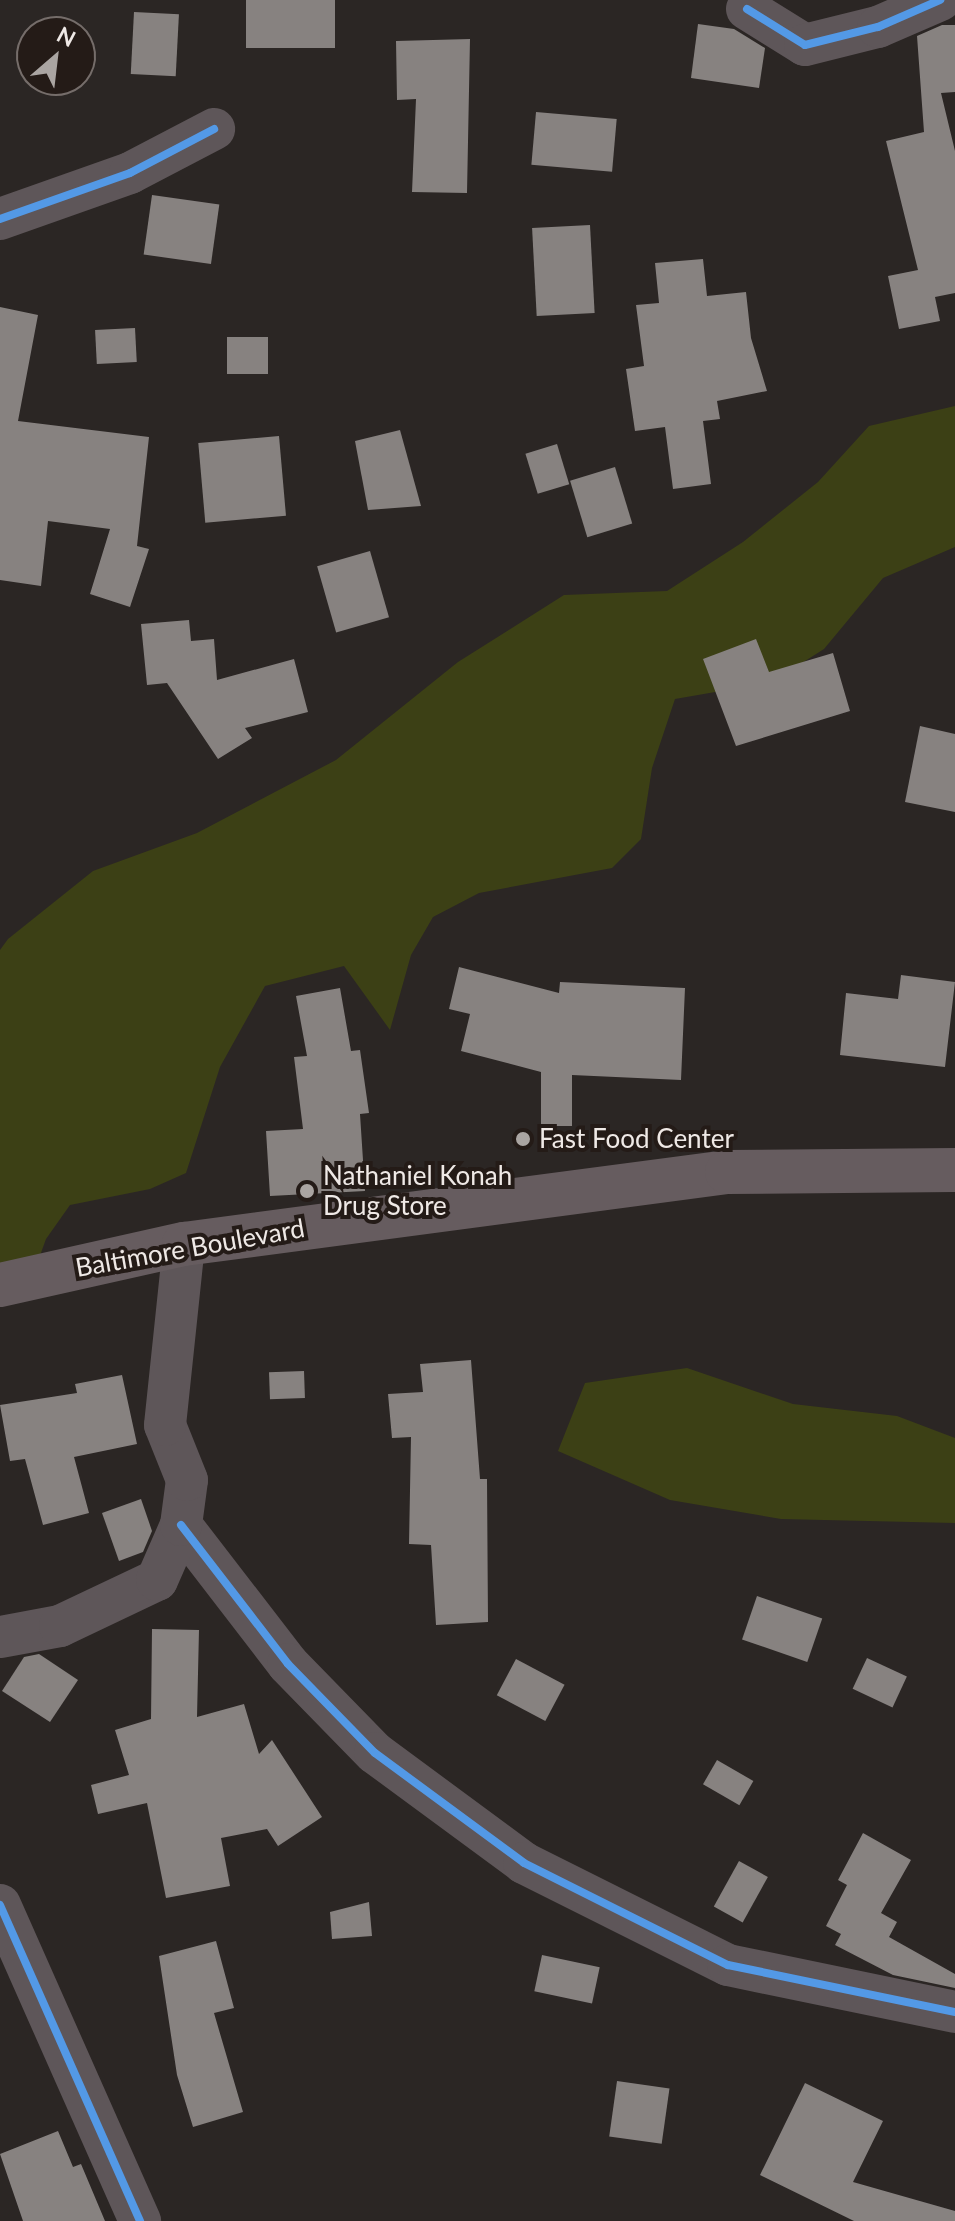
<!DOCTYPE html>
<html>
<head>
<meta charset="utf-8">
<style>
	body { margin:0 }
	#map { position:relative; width:955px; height:2221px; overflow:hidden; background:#2b2624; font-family:Lato,sans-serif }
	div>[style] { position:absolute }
	.green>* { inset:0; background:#3c4015 }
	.building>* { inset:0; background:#878280; transform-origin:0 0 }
	.minor>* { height:42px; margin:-21px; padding:0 21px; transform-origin:21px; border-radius:21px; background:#5e5659 }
	.highway>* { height:44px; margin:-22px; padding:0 22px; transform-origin:22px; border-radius:22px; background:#665c5f }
	.cycleway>* { height:8px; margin:-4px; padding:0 4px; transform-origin:4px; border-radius:4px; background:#5399e6 }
	.dots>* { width:22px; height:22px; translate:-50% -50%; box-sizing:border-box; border:4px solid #241b17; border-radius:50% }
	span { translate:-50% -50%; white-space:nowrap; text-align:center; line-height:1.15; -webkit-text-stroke:8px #241b17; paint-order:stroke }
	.poi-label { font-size:26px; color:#efe9e6 }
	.left { translate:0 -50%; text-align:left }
	.street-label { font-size:26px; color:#efe9e6 }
	.north { position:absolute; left:16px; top:16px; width:80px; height:80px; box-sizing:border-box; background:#241b17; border:2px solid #756d6a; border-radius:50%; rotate:28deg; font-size:22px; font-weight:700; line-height:32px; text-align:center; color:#efe9e6 }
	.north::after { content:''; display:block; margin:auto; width:28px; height:36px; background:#aaa5a2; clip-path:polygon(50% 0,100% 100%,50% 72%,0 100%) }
</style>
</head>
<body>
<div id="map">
	<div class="green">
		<i style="clip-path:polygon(955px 406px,955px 547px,883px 578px,824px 649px,772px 682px,675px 699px,652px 768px,641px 839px,612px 868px,479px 893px,433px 917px,411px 955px,390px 1030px,344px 966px,265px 986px,220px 1067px,186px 1173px,150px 1189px,70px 1205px,46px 1239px,25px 1297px,0 1301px,0 950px,8px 939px,93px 871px,197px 833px,336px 760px,458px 662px,564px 595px,667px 591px,743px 542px,818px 482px,869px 426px)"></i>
		<i style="clip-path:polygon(687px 1368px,793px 1404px,897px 1416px,955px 1438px,955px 1523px,781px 1519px,670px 1500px,558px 1451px,585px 1383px)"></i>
	</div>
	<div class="building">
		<i style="left:246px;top:0;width:89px;height:48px"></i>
		<i style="left:134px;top:12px;width:45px;height:62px;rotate:3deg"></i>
		<i style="clip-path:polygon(698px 24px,734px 29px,765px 48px,759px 88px,691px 78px)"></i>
		<i style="clip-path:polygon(942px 25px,955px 25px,955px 92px,941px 93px,955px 151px,955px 293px,935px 297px,940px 321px,899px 329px,888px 276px,918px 270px,886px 141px,924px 132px,917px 36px)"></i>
		<i style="clip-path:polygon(470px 39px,467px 193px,412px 192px,416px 99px,397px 100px,396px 41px)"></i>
		<i style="left:536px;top:112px;width:81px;height:53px;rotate:5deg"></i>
		<i style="left:152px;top:195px;width:68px;height:60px;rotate:8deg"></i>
		<i style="left:590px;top:225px;width:88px;height:58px;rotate:87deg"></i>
		<i style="clip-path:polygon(703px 259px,707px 296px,746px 292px,751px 338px,767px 391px,717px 401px,720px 419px,703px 421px,711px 484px,673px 489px,665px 427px,635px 431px,626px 369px,644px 366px,636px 305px,659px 303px,655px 263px)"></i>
		<i style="clip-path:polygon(0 307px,38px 315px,18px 421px,149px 437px,137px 546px,149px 549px,130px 607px,90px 594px,110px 529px,48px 521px,41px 586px,0 580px)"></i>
		<i style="left:135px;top:328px;width:34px;height:40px;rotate:87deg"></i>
		<i style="left:227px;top:337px;width:41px;height:37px"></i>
		<i style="clip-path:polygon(400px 430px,421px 506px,368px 510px,355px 441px)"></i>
		<i style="left:279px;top:436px;width:80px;height:81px;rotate:85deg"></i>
		<i style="left:557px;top:444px;width:42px;height:33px;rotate:73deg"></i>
		<i style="left:615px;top:467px;width:59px;height:47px;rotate:73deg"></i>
		<i style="left:370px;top:551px;width:69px;height:55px;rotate:74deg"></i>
		<i style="clip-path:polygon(189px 620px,191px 641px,214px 639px,217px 680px,294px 659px,308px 712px,245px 728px,252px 738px,218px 759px,167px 683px,147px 685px,141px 624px)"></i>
		<i style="clip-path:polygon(756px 639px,769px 672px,833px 653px,850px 711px,736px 746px,703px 659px)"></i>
		<i style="clip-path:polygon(920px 726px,955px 734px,955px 812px,905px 802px)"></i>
		<i style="clip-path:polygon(459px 967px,559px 993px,560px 982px,685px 988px,681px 1080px,572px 1075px,572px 1126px,541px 1126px,541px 1072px,461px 1051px,470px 1014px,449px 1009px)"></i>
		<i style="clip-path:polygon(901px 975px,955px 982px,945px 1067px,840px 1055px,846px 993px,898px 999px)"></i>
		<i style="clip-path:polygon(340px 988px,351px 1051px,360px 1050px,369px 1113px,360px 1114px,365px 1191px,270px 1196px,266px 1131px,303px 1129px,294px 1057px,307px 1056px,296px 996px)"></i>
		<i style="clip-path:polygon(471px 1360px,480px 1479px,487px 1479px,488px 1622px,436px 1625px,431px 1545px,409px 1544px,411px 1437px,392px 1438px,388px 1394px,423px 1392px,420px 1364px)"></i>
		<i style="left:304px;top:1371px;width:27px;height:35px;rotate:88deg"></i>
		<i style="clip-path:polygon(122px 1375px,137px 1444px,74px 1457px,89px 1513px,43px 1525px,25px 1459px,10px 1461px,0 1405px,77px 1393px,75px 1384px)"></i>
		<i style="clip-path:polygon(141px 1499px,152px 1531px,143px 1552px,119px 1561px,102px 1513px)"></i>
		<i style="left:757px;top:1596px;width:69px;height:46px;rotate:19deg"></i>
		<i style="clip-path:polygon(152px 1629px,199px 1630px,197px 1717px,244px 1704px,259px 1754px,272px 1740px,322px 1817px,278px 1846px,267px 1829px,221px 1838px,230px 1886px,166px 1898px,147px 1803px,98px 1814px,91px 1785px,129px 1775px,115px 1730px,151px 1719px)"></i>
		<i style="clip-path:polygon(39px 1654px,78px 1680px,50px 1722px,2px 1691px,24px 1657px)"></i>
		<i style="left:867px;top:1658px;width:44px;height:34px;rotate:25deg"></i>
		<i style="left:516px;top:1659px;width:55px;height:41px;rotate:28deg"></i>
		<i style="left:717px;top:1760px;width:42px;height:28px;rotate:30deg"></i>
		<i style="clip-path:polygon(863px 1833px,911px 1860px,881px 1913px,897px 1922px,889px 1937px,955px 1974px,955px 1988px,893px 1975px,835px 1945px,841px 1934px,826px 1926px,847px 1885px,838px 1880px)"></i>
		<i style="left:739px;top:1861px;width:33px;height:52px;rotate:29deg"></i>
		<i style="clip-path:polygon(369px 1902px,372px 1936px,332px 1939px,330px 1912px)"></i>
		<i style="clip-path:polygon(216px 1941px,234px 2008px,214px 2013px,243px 2112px,193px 2127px,177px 2075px,159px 1956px)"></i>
		<i style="left:542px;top:1955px;width:59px;height:37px;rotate:12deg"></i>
		<i style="left:617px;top:2081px;width:53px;height:56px;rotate:8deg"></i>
		<i style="clip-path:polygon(805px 2083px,883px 2121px,853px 2182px,955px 2211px,955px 2221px,854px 2221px,760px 2175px)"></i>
		<i style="clip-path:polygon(58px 2131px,73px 2167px,81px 2164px,105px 2221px,23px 2221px,0 2154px)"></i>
	</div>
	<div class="minor">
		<i style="left:747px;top:9px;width:68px;rotate:31.8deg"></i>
		<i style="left:805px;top:45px;width:75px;rotate:-13.9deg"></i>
		<i style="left:878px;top:27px;width:68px;rotate:-23.5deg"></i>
		<i style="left:0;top:219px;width:138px;rotate:-19.5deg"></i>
		<i style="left:130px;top:173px;width:95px;rotate:-27.6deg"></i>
		<i style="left:181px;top:1525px;width:175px;rotate:52.4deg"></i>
		<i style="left:288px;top:1664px;width:124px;rotate:45.7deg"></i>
		<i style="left:375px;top:1753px;width:185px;rotate:36.4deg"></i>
		<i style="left:524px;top:1863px;width:228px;rotate:26.6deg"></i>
		<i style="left:728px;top:1965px;width:232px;rotate:11.7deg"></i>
		<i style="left:0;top:1637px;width:61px;rotate:-10.4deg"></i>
		<i style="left:60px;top:1626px;width:107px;rotate:-25.4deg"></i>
		<i style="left:157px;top:1580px;width:60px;rotate:-66.4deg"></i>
		<i style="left:181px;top:1525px;width:45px;rotate:-82.4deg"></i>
		<i style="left:187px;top:1480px;width:59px;rotate:-111.8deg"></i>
		<i style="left:165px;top:1425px;width:182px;rotate:-84deg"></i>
		<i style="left:0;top:1905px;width:346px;rotate:66.1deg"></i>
	</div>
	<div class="highway">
		<i style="left:0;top:1285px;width:189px;rotate:-12.6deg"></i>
		<i style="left:184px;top:1244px;width:548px;rotate:-7.55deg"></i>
		<i style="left:727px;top:1172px;width:228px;rotate:-0.5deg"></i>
	</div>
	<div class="cycleway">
		<i style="left:747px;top:9px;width:68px;rotate:31.8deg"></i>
		<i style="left:805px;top:45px;width:75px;rotate:-13.9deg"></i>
		<i style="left:878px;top:27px;width:68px;rotate:-23.5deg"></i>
		<i style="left:0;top:219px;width:138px;rotate:-19.5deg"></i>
		<i style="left:130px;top:173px;width:95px;rotate:-27.6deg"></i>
		<i style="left:181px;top:1525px;width:175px;rotate:52.4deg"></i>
		<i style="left:288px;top:1664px;width:124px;rotate:45.7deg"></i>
		<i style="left:375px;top:1753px;width:185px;rotate:36.4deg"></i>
		<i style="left:524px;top:1863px;width:228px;rotate:26.6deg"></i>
		<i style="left:728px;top:1965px;width:232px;rotate:11.7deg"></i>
		<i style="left:0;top:1905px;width:346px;rotate:66.1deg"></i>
	</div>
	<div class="dots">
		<i style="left:523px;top:1139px;background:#aaa5a2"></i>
		<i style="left:307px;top:1191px;background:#aaa5a2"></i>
	</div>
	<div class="poi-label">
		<span class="left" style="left:539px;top:1139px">Fast Food Center</span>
		<span class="left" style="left:323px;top:1191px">Nathaniel Konah<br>Drug Store</span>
	</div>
	<div class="street-label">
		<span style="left:190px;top:1248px;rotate:-10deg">Baltimore Boulevard</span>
	</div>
	<div class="north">N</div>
</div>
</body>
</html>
